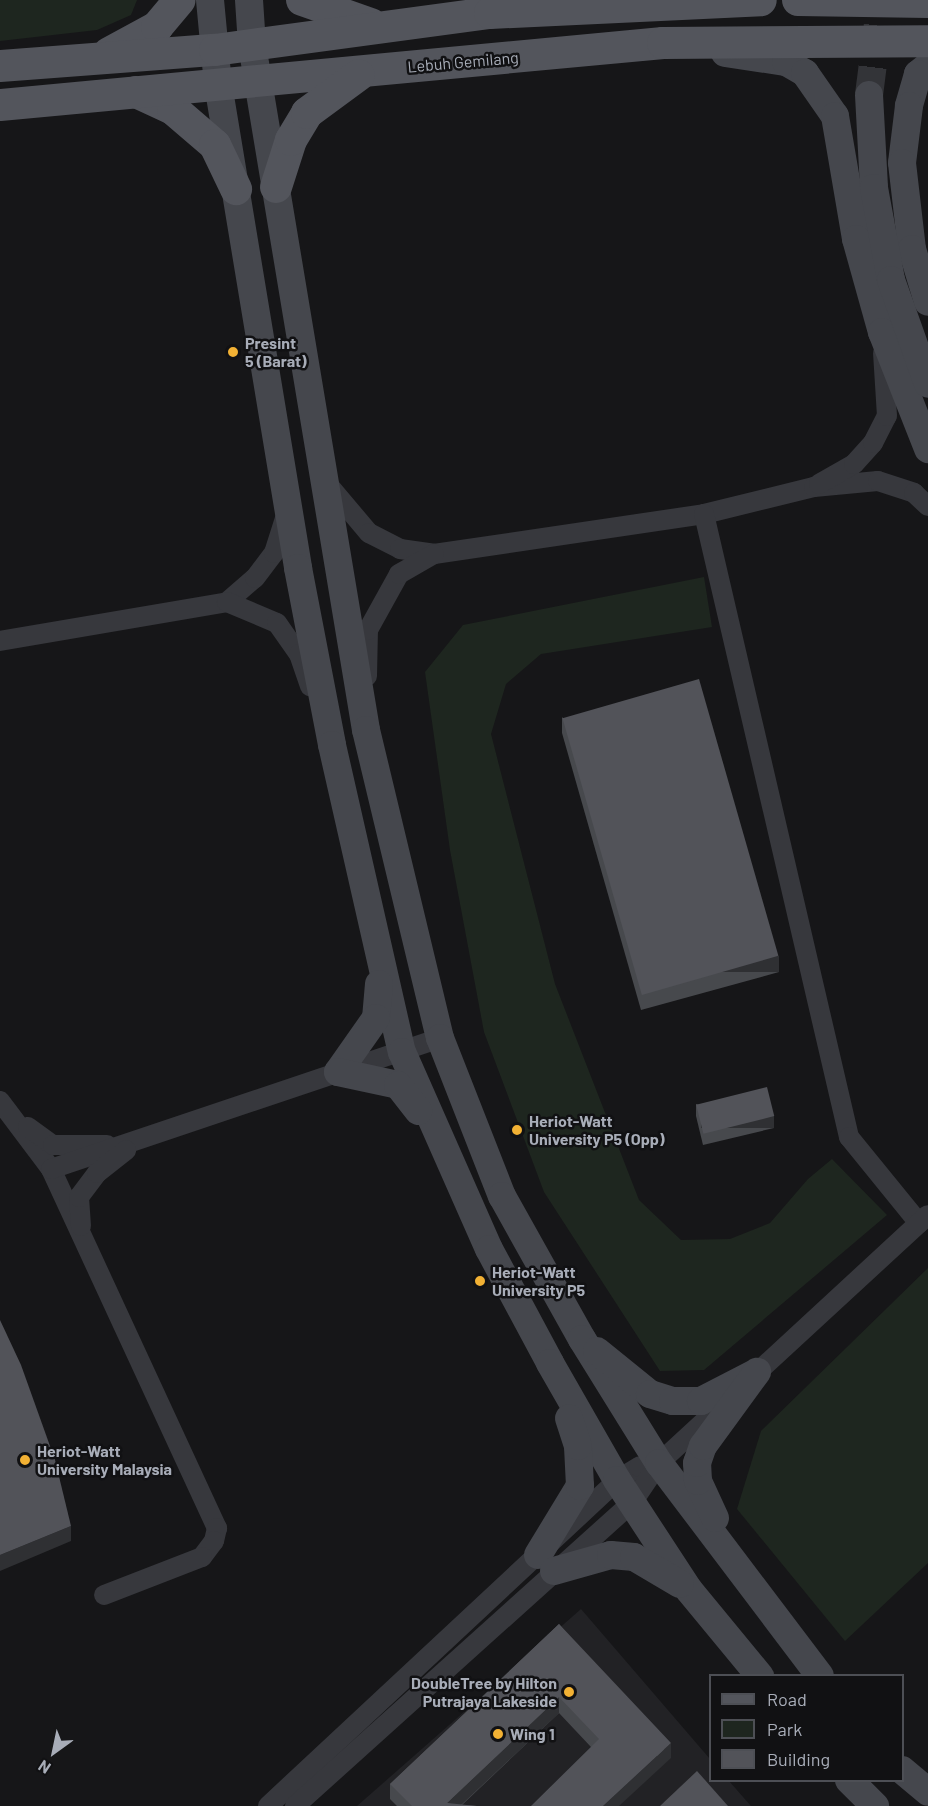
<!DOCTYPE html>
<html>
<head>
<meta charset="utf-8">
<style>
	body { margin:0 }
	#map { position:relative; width:928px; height:1806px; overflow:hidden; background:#161618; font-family:Barlow,sans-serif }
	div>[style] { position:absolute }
	.built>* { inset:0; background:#222225 }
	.green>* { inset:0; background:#1e261f }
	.secondary-tunnel>* { height:28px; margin-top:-14px; transform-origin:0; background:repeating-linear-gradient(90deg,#333438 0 28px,transparent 0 42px) }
	.street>* { height:20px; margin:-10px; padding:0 10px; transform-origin:10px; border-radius:10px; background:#37383d }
	.secondary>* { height:28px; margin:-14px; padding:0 14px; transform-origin:14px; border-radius:14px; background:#45474d }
	.primary>* { height:32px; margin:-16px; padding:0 16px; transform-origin:16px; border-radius:16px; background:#53555c }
	.wall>* { inset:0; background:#47494d }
	.shaded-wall>* { inset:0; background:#2f3033; transform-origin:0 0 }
	.building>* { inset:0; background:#525359; transform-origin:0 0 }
	.dots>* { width:16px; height:16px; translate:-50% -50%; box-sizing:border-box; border:3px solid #111113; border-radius:50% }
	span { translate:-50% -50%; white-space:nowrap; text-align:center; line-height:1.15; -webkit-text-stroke:5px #111113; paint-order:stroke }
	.street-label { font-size:16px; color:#a8adb8 }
	.poi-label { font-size:16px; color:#a8adb8; font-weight:700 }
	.left { translate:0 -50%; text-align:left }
	.right { translate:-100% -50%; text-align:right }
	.legend { position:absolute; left:709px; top:1674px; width:195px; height:108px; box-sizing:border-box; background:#111113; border:2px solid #4d4f55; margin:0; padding:8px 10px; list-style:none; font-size:18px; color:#a8adb8 }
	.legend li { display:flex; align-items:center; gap:12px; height:30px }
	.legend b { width:30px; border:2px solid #4d4f55 }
	.north { position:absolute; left:24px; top:1722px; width:60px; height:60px; -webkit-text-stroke:4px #111113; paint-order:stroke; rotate:213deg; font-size:16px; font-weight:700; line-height:24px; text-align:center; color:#a8adb8 }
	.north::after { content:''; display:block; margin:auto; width:21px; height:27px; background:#a8adb8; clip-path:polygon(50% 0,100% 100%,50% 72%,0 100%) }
</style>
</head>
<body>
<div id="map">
	<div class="built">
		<i style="clip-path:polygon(581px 1609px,710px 1759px,710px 1780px,729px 1781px,751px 1806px,357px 1806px)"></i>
	</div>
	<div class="green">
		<i style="clip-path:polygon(0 0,137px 0,131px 15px,97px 30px,0 41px)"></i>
		<i style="clip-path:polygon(704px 577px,712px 627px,541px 654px,506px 684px,491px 734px,555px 984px,639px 1200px,681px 1240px,730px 1239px,770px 1223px,808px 1179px,832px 1159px,887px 1215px,704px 1370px,660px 1371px,544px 1192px,484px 1032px,450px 850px,425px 672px,463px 625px)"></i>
		<i style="clip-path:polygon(928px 1268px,928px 1563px,845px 1641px,737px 1509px,761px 1431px)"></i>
	</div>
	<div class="secondary-tunnel">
		<i style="left:869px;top:95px;width:96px;rotate:-82.8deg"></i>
	</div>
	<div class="street">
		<i style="left:325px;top:481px;width:68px;rotate:49.8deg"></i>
		<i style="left:369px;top:533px;width:35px;rotate:27deg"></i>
		<i style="left:400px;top:549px;width:34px;rotate:8deg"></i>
		<i style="left:434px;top:554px;width:273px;rotate:-8.4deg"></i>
		<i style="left:704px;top:514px;width:113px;rotate:-13.8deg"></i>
		<i style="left:814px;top:487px;width:64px;rotate:-5.4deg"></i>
		<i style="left:878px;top:481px;width:38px;rotate:18deg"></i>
		<i style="left:914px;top:493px;width:19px;rotate:43deg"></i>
		<i style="left:819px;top:484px;width:40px;rotate:-29.7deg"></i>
		<i style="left:854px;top:464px;width:28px;rotate:-48deg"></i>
		<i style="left:873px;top:443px;width:30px;rotate:-63deg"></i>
		<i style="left:887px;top:416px;width:63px;rotate:-93.6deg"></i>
		<i style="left:704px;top:514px;width:640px;rotate:76.9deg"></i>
		<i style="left:849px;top:1137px;width:111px;rotate:50.9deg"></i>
		<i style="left:227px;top:602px;width:37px;rotate:-41deg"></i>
		<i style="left:255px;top:578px;width:31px;rotate:-53deg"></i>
		<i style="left:274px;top:553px;width:43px;rotate:-72.4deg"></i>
		<i style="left:0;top:641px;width:230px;rotate:-9.7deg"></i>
		<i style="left:227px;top:602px;width:54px;rotate:22.8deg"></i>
		<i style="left:277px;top:623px;width:38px;rotate:55deg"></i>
		<i style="left:299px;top:654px;width:34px;rotate:71deg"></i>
		<i style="left:367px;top:676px;width:46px;rotate:-88.8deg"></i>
		<i style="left:368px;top:630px;width:64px;rotate:-61deg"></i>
		<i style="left:399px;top:574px;width:40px;rotate:-29.7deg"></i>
		<i style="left:0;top:1101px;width:85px;rotate:53.1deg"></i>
		<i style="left:51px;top:1169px;width:396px;rotate:65.2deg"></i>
		<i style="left:217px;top:1528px;width:13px;rotate:103deg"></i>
		<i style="left:214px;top:1541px;width:20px;rotate:127deg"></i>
		<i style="left:202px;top:1557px;width:105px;rotate:158.8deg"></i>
		<i style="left:28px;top:1127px;width:31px;rotate:36deg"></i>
		<i style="left:53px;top:1145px;width:54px"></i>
		<i style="left:51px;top:1169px;width:410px;rotate:-18.6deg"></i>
		<i style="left:81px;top:1226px;width:29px;rotate:-94deg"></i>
		<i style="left:79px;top:1197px;width:30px;rotate:-53deg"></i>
		<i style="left:97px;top:1173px;width:37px;rotate:-38deg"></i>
		<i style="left:749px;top:1380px;width:243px;rotate:-42.7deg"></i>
		<i style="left:268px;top:1806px;width:478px;rotate:-43deg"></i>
		<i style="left:617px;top:1480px;width:26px;rotate:-31deg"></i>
		<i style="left:639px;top:1467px;width:20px;rotate:-11deg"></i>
		<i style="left:295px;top:1806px;width:453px;rotate:-42deg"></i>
		<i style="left:632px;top:1503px;width:48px;rotate:-56deg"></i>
		<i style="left:659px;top:1463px;width:84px;rotate:-42.6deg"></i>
	</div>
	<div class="secondary">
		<i style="left:210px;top:0;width:84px;rotate:84.6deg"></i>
		<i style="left:218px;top:84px;width:491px;rotate:80.6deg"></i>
		<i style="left:298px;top:568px;width:180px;rotate:79.1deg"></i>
		<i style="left:332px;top:745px;width:315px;rotate:77.2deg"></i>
		<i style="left:402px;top:1052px;width:215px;rotate:66.2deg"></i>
		<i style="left:489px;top:1249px;width:129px;rotate:61.8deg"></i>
		<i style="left:550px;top:1363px;width:135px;rotate:60.2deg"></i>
		<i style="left:617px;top:1480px;width:131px;rotate:56.8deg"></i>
		<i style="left:689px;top:1590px;width:112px;rotate:50.5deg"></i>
		<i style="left:249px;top:0;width:45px;rotate:86.2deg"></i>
		<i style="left:252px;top:45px;width:694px;rotate:80.55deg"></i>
		<i style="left:366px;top:730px;width:317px;rotate:76.5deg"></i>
		<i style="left:440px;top:1038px;width:170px;rotate:68.6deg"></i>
		<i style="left:502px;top:1196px;width:164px;rotate:60.8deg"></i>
		<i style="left:582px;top:1339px;width:146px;rotate:58.2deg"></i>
		<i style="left:659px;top:1463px;width:267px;rotate:52.9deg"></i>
		<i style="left:725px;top:53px;width:62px;rotate:8.4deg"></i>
		<i style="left:786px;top:62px;width:22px;rotate:30deg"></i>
		<i style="left:805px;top:73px;width:52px;rotate:55.1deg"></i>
		<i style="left:835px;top:116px;width:125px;rotate:80.3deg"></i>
		<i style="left:856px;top:239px;width:97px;rotate:74.4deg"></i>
		<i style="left:882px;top:332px;width:126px;rotate:68.5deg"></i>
		<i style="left:928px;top:66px;width:13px;rotate:141deg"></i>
		<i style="left:918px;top:74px;width:33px;rotate:106deg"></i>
		<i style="left:909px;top:106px;width:57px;rotate:97deg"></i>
		<i style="left:902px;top:163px;width:87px;rotate:83.4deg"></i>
		<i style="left:912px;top:249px;width:55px;rotate:73.2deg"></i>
		<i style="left:869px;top:95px;width:93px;rotate:86.9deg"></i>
		<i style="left:874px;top:188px;width:94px;rotate:79.5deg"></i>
		<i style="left:891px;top:280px;width:110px;rotate:70.4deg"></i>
		<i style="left:379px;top:984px;width:34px;rotate:95deg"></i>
		<i style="left:376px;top:1018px;width:66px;rotate:125.1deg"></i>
		<i style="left:338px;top:1072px;width:61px;rotate:12.2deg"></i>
		<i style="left:398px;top:1085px;width:33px;rotate:52deg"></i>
		<i style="left:597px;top:1351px;width:68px;rotate:39.1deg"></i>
		<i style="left:650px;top:1394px;width:24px;rotate:17deg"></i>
		<i style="left:673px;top:1401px;width:28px"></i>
		<i style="left:701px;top:1401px;width:59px;rotate:-27.4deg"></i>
		<i style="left:715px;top:1518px;width:41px;rotate:-114.7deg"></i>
		<i style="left:698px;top:1481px;width:18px;rotate:-93deg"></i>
		<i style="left:697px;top:1463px;width:18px;rotate:-71deg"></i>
		<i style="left:703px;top:1446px;width:92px;rotate:-53.9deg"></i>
		<i style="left:538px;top:1555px;width:81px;rotate:-58.7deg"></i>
		<i style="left:580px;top:1486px;width:40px;rotate:-92.9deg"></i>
		<i style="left:578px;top:1446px;width:29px;rotate:-108deg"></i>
		<i style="left:554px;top:1571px;width:59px;rotate:-15.7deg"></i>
		<i style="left:611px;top:1555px;width:23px;rotate:5deg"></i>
		<i style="left:634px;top:1557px;width:53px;rotate:30.4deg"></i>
		<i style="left:902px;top:1770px;width:34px;rotate:40deg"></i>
		<i style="left:849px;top:1780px;width:37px;rotate:45deg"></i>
	</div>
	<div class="primary">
		<i style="left:302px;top:0;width:73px;rotate:19.2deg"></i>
		<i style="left:798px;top:0;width:130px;rotate:0.9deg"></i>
		<i style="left:109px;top:53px;width:55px;rotate:-28.4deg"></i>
		<i style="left:157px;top:27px;width:35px;rotate:-50deg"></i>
		<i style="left:0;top:66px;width:216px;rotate:-4.3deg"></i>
		<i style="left:215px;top:50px;width:277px;rotate:-7.7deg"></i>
		<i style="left:490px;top:13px;width:271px;rotate:-2.7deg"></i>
		<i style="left:136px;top:92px;width:41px;rotate:24.7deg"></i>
		<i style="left:173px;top:109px;width:55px;rotate:40.6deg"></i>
		<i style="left:215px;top:145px;width:49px;rotate:64.5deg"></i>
		<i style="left:0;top:105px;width:666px;rotate:-5.34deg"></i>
		<i style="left:663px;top:43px;width:265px;rotate:-0.4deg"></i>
		<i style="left:276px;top:187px;width:49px;rotate:-72.3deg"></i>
		<i style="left:291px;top:140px;width:31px;rotate:-59deg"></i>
		<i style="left:307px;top:113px;width:64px;rotate:-36.2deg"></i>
	</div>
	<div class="wall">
		<i style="clip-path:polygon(562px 717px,779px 972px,641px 1010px,562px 733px)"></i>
		<i style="clip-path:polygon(696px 1104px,774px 1128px,703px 1145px,696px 1116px)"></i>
		<i style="clip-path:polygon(559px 1624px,671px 1758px,591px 1747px,559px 1713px,462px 1805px,477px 1806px,397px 1806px,390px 1799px,390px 1784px)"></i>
	</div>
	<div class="shaded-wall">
		<i style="left:779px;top:956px;width:16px;height:143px;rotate:90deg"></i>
		<i style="left:774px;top:1116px;width:12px;height:73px;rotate:90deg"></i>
		<i style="clip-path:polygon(71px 1526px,71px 1541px,0 1571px,0 1555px)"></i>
		<i style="clip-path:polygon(559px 1697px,559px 1713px,460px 1806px,447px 1803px)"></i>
		<i style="clip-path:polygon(671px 1743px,671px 1758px,619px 1806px,603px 1806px)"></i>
	</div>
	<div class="building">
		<i style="left:699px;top:679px;width:288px;height:142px;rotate:74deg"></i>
		<i style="left:767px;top:1087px;width:30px;height:73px;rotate:76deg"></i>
		<i style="clip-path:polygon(0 1320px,21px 1365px,55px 1460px,71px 1526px,0 1555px)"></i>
		<i style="clip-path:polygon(559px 1624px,671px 1743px,603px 1806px,531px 1806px,599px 1739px,559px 1697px,447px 1803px,477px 1806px,412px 1806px,390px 1784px)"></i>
		<i style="clip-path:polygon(697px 1771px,728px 1806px,660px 1806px)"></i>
	</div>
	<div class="dots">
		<i style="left:233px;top:352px;background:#f2b134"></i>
		<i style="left:517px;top:1130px;background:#f2b134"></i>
		<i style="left:480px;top:1281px;background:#f2b134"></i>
		<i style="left:25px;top:1460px;background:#f2b134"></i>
		<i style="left:569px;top:1692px;background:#f2b134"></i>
		<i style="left:498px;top:1734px;background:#f2b134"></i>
	</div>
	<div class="street-label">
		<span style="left:463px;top:62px;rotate:-5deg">Lebuh Gemilang</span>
	</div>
	<div class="poi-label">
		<span class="left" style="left:245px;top:352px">Presint<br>5 (Barat)</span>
		<span class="left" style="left:529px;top:1130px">Heriot-Watt<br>University P5 (Opp)</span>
		<span class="left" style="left:492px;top:1281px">Heriot-Watt<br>University P5</span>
		<span class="left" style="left:37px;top:1460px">Heriot-Watt<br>University Malaysia</span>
		<span class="right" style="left:557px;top:1692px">DoubleTree by Hilton<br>Putrajaya Lakeside</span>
		<span class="left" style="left:510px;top:1734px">Wing 1</span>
	</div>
	<ul class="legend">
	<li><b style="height:8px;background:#53555c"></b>Road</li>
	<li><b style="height:16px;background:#1e261f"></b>Park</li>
	<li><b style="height:16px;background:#525359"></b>Building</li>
	</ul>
	<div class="north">N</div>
</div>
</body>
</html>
